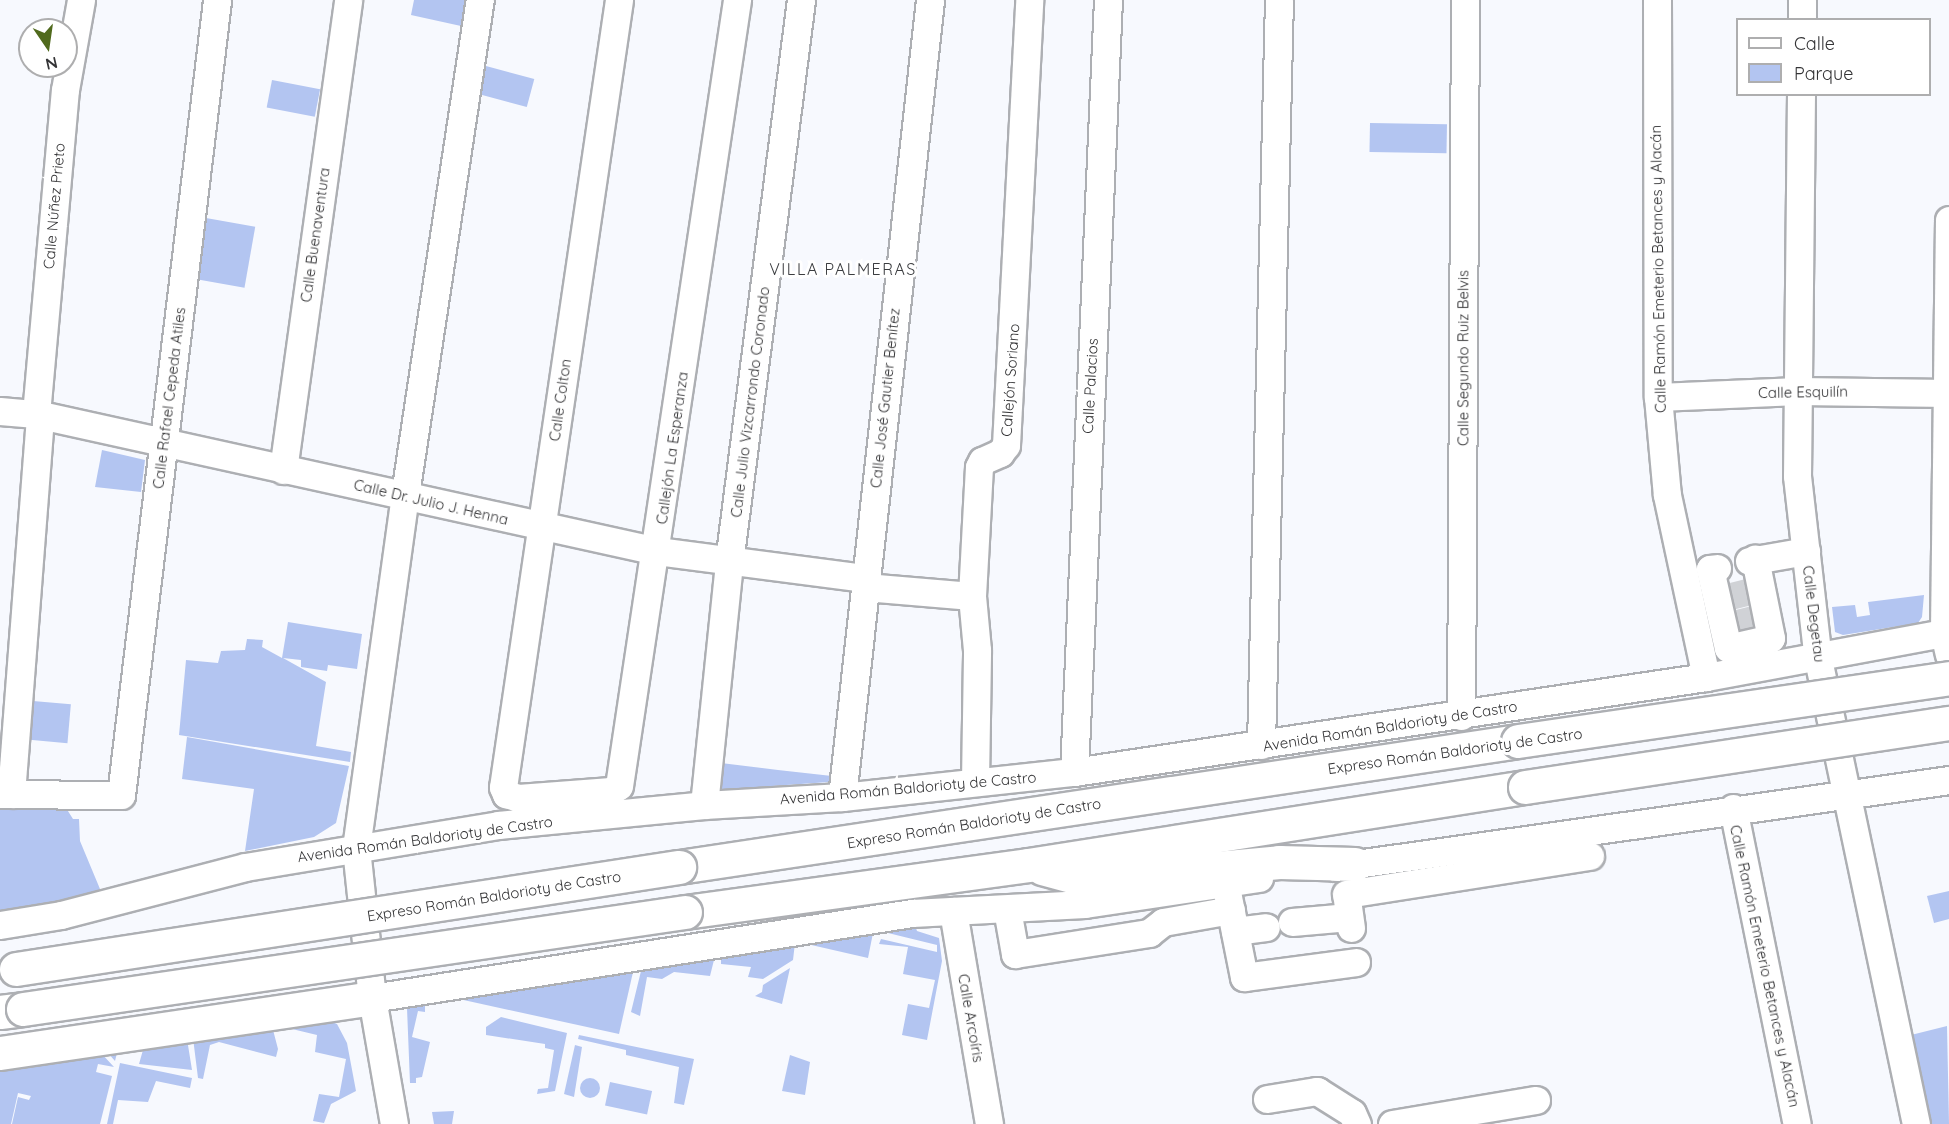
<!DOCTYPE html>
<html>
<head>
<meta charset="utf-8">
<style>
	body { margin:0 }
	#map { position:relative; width:1949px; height:1124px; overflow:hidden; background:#f7f9fe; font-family:Quicksand,sans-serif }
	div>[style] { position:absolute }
	.green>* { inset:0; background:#b3c5f1; transform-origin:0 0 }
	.round { border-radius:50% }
	.minor-tunnel>* { height:27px; margin-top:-13.5px; transform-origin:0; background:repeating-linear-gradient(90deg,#d0d2d6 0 27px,transparent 0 41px) }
	.roads { filter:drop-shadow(2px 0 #adafb3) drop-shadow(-2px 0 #adafb3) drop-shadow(0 2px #adafb3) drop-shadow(0 -2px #adafb3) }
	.minor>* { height:27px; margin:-13.5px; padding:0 13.5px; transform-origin:13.5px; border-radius:13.5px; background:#fff }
	.highway>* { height:33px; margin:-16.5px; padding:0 16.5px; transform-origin:16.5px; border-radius:16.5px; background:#fff }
	.bridges { filter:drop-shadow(2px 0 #adafb3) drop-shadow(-2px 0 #adafb3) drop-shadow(0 2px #adafb3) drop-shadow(0 -2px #adafb3) }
	.highway-bridge>* { height:33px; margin:-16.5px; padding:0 16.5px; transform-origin:16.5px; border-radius:16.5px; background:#fff }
	span { translate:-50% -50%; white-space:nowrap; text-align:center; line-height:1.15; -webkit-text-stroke:6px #fff; paint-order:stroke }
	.street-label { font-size:15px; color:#343436 }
	.neighbourhood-label { font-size:16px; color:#3b3d40; letter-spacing:1.5px }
	.legend { position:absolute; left:1736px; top:18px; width:195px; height:78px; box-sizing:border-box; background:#fff; border:2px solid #aeaeaf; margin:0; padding:8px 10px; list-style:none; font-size:18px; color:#343436 }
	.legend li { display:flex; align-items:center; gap:12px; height:30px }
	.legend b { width:30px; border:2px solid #aeaeaf }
	.north { position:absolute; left:18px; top:18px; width:60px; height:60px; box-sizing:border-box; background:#fff; border:2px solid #aeaeaf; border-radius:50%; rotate:167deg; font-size:16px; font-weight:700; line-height:24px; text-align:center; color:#343436 }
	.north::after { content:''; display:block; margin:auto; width:21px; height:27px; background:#506a1d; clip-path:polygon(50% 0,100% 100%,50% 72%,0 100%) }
</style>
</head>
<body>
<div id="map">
	<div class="green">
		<i style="clip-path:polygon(414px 0,465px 0,461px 26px,411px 15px)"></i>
		<i style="left:486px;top:66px;width:50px;height:29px;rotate:15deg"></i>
		<i style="left:272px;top:80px;width:49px;height:28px;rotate:11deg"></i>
		<i style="left:1370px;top:123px;width:77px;height:29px;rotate:1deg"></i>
		<i style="left:206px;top:218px;width:50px;height:62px;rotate:10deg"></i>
		<i style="clip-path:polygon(102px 450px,145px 460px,141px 492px,95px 487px)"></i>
		<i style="clip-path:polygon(1924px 595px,1922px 617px,1918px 623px,1843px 635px,1835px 632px,1832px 607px,1855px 605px,1857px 617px,1870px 615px,1868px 602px)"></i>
		<i style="clip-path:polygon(288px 622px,362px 634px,357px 669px,328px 665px,327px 671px,301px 667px,301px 660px,283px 658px,326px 682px,316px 746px,351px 752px,350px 762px,179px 735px,186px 660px,218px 663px,221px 651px,245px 650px,247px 639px,263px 640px,262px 647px,282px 658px)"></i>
		<i style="left:33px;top:701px;width:38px;height:39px;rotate:5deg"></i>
		<i style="clip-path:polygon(187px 737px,349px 766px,336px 823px,314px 837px,245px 851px,254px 789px,182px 779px)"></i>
		<i style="clip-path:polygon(721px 763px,778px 770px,832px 776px,829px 782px,718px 790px)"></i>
		<i style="clip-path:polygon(66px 808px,73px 819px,79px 819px,80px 841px,100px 889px,92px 895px,0 912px,0 809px)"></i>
		<i style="clip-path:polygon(1949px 891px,1949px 919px,1934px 923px,1927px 896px)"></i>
		<i style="clip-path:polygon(915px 925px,917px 931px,939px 938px,942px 961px,927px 1040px,902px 1035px,908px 1004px,929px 1008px,935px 980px,903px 974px,908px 947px,879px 944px,881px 939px,937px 952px,937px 945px,888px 933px)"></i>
		<i style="clip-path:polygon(873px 933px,868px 958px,807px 944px,809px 942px)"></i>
		<i style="clip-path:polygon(795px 943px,793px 960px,763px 979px,748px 977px,751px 967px,721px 964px,721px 959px,734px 954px)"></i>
		<i style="clip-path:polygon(714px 960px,710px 976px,674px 972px,662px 979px,647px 977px,640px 1016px,631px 1012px,641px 971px)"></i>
		<i style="clip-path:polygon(790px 968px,782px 1004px,755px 996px,762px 992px,763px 985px)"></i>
		<i style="clip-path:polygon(633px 972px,619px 1034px,459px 999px)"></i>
		<i style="clip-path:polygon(425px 1004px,425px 1012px,418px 1011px,412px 1037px,430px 1042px,422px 1077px,416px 1078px,416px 1083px,410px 1083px,407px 1008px)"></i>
		<i style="clip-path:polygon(501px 1017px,567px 1033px,555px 1091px,537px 1094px,538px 1089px,548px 1088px,554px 1050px,545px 1048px,545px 1044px,486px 1035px,486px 1027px)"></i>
		<i style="clip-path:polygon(327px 1020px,337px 1024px,347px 1043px,356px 1091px,331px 1104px,324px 1123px,313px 1121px,319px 1094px,339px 1097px,346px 1059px,315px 1052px,317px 1035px,292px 1029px,294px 1022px)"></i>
		<i style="clip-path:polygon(272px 1026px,278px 1049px,276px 1057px,219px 1042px,210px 1045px,203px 1079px,198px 1078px,193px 1038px)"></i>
		<i style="clip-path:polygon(1947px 1026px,1949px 1124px,1928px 1124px,1907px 1036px)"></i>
		<i style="clip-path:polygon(579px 1035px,694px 1059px,684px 1105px,674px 1103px,679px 1067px,626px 1055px,626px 1050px,578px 1039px)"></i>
		<i style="clip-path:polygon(187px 1039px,192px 1070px,139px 1064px,143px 1050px,117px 1053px,115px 1061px,107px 1052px)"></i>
		<i style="clip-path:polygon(575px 1045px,582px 1047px,574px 1097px,564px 1094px)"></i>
		<i style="clip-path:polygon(101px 1053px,114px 1067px,98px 1064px,96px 1072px,112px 1076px,100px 1124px,12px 1124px,18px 1097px,29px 1100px,31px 1096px,18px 1093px,11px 1124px,0 1124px,0 1068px)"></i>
		<i style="clip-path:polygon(790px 1055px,810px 1062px,805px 1095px,782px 1091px)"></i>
		<i style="clip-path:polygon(120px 1063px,192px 1078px,190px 1088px,156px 1081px,148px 1102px,118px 1100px,113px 1124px,107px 1124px)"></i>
		<i class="round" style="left:580px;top:1078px;width:20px;height:20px"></i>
		<i style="left:610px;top:1082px;width:43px;height:24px;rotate:12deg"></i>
		<i style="clip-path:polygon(454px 1111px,452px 1124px,434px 1124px,432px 1112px)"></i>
	</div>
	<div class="minor-tunnel">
		<i style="left:1723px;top:598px;width:34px;rotate:-14deg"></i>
		<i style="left:1729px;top:625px;width:33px;rotate:-14deg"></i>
	</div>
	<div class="roads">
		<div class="minor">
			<i style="left:619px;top:0;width:796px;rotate:98.38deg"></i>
			<i style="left:503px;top:787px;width:8px;rotate:67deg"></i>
			<i style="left:506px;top:794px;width:13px;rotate:18deg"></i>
			<i style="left:518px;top:798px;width:93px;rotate:-4.3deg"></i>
			<i style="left:611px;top:791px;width:9px;rotate:-32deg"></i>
			<i style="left:619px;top:786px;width:795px;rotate:-81.46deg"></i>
			<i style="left:1657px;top:0;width:397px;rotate:89.9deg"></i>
			<i style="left:1658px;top:397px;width:98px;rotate:84.8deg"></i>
			<i style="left:1667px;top:495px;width:186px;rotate:77.9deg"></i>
			<i style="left:1802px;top:20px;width:20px;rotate:-90deg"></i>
			<i style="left:1801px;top:94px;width:382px;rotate:90.6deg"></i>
			<i style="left:1797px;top:476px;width:184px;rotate:83.5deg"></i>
			<i style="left:1818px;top:659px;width:475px;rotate:78.1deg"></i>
			<i style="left:1949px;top:220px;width:413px;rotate:90.7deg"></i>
			<i style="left:1944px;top:633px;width:22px;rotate:77deg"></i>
			<i style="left:1658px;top:397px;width:140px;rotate:-2.5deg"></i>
			<i style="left:1798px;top:391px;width:151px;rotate:0.8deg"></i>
			<i style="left:0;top:411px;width:36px;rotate:5deg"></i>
			<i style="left:36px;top:414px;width:636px;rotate:12.44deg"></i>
			<i style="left:657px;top:551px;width:210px;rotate:7.4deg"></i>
			<i style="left:36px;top:414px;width:325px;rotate:-84.9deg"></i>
			<i style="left:65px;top:90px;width:91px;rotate:-79.9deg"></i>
			<i style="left:283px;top:470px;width:474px;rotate:-82.1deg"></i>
			<i style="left:1749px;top:561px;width:58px;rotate:-10deg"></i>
			<i style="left:1717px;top:568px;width:7px;rotate:172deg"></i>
			<i style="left:1710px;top:569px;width:81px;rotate:77.2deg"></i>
			<i style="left:1728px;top:648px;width:44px;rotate:-13.1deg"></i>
			<i style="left:1771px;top:638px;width:81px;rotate:-101.4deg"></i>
			<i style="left:865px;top:587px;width:107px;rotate:4.8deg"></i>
			<i style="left:1461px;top:716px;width:716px;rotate:-89.68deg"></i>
			<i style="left:1261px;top:745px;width:745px;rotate:-88.62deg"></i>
			<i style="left:1074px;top:772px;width:773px;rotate:-87.48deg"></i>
			<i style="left:975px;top:782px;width:132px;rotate:-89.1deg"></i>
			<i style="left:977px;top:650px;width:54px;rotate:-95.3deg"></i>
			<i style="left:972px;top:596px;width:129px;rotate:-86.9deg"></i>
			<i style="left:979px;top:467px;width:7px;rotate:-63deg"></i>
			<i style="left:982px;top:461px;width:20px;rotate:-24deg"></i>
			<i style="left:1000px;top:453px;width:10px;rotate:-53deg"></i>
			<i style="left:1006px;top:445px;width:446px;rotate:-87deg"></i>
			<i style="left:0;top:794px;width:121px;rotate:0.5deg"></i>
			<i style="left:121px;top:795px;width:801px;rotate:-83.11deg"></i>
			<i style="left:11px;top:794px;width:378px;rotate:-85.6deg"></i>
			<i style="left:842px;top:797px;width:802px;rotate:-83.7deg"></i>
			<i style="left:704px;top:805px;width:244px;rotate:-84.1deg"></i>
			<i style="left:729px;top:562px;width:567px;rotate:-82.7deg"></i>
			<i style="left:1733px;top:808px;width:322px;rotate:78.6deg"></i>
			<i style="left:1335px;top:867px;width:620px;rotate:-8.06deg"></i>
			<i style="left:1227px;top:892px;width:87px;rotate:78.7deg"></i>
			<i style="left:1244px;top:977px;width:113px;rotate:-7.6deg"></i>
			<i style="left:1007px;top:909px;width:46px;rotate:79.9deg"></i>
			<i style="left:1015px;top:954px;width:136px;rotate:-8.9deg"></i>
			<i style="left:1149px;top:933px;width:18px;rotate:-38deg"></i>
			<i style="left:1163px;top:922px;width:69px;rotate:-10deg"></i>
			<i style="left:953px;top:911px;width:216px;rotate:80.4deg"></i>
			<i style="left:1292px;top:922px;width:57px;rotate:-5deg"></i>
			<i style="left:0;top:925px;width:62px;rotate:-9.3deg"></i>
			<i style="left:61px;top:915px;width:190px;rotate:-14.6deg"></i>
			<i style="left:245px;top:867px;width:256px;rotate:-9.4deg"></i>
			<i style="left:498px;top:825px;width:207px;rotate:-5.5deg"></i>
			<i style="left:704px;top:805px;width:138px;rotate:-3.3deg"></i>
			<i style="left:842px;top:797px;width:233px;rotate:-6.2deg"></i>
			<i style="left:1074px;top:772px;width:639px;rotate:-8.55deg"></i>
			<i style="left:1706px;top:677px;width:247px;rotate:-10.5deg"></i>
			<i style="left:1351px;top:928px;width:34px;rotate:-98deg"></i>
			<i style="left:1346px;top:894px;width:247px;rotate:-8.9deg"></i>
			<i style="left:1235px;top:931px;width:31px;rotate:-7deg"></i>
			<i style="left:372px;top:998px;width:547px;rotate:-8.95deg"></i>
			<i style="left:912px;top:913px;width:173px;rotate:-3deg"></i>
			<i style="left:1085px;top:904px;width:176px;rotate:-8.5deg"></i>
			<i style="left:1267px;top:1099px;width:51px;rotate:-9.1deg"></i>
			<i style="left:1317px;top:1091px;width:41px;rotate:32.2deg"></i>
			<i style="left:1352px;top:1113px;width:12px;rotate:66deg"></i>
			<i style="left:394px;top:1124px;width:128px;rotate:-99.9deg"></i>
			<i style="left:372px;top:998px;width:151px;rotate:-96.1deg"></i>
			<i style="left:356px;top:848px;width:357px;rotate:-82.1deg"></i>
			<i style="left:405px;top:494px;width:500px;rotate:-81.4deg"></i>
			<i style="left:1392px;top:1124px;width:146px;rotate:-9.5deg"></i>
		</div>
		<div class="highway">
			<i style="left:679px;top:867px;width:848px;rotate:-8.54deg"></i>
			<i style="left:1042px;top:868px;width:46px;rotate:15.3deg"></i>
			<i style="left:1086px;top:880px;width:194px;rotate:-5.3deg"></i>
			<i style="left:1279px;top:862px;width:76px;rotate:1.5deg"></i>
			<i style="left:685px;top:912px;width:346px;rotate:-7.8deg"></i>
			<i style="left:1028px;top:865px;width:503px;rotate:-8.92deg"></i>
			<i style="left:0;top:1012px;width:23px;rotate:-7deg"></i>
			<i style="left:0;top:1053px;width:376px;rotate:-8.4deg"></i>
		</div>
	</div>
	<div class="bridges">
		<div class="highway-bridge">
			<i style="left:1518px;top:741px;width:436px;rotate:-8.3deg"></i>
			<i style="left:1525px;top:787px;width:429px;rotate:-8.6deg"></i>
			<i style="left:16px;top:969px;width:671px;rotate:-8.75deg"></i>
			<i style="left:23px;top:1009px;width:669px;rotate:-8.34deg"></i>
		</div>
	</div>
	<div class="street-label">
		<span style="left:54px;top:206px;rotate:-85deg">Calle Núñez Prieto</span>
		<span style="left:315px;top:235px;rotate:-82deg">Calle Buenaventura</span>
		<span style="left:1658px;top:269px;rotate:-91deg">Calle Ramón Emeterio Betances y Alacán</span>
		<span style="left:1463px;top:358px;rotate:-90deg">Calle Segundo Ruiz Belvis</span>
		<span style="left:1010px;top:380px;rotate:-86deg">Callejón Soriano</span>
		<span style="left:1090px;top:386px;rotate:-87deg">Calle Palacios</span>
		<span style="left:1803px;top:392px;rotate:-1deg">Calle Esquilín</span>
		<span style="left:169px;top:398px;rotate:-83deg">Calle Rafael Cepeda Atiles</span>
		<span style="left:885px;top:398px;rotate:-84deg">Calle José Gautier Benítez</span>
		<span style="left:560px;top:400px;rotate:-82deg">Calle Colton</span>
		<span style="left:750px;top:402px;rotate:-83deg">Calle Julio Vizcarrondo Coronado</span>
		<span style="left:672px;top:448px;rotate:-82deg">Callejón La Esperanza</span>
		<span style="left:431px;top:502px;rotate:13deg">Calle Dr. Julio J. Henna</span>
		<span style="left:1814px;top:614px;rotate:83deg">Calle Degetau</span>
		<span style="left:1390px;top:726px;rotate:-9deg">Avenida Román Baldorioty de Castro</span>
		<span style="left:1455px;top:751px;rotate:-8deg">Expreso Román Baldorioty de Castro</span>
		<span style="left:908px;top:788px;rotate:-5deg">Avenida Román Baldorioty de Castro</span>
		<span style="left:974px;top:823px;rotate:-9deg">Expreso Román Baldorioty de Castro</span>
		<span style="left:425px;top:839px;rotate:-8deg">Avenida Román Baldorioty de Castro</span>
		<span style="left:494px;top:896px;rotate:-9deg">Expreso Román Baldorioty de Castro</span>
		<span style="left:1765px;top:966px;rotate:78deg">Calle Ramón Emeterio Betances y Alacán</span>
		<span style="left:971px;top:1018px;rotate:80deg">Calle Arcoíris</span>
	</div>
	<div class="neighbourhood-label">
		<span style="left:843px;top:269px">VILLA PALMERAS</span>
	</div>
	<ul class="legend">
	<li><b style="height:8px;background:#fff"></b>Calle</li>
	<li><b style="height:16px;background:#b3c5f1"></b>Parque</li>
	</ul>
	<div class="north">N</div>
</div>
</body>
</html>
